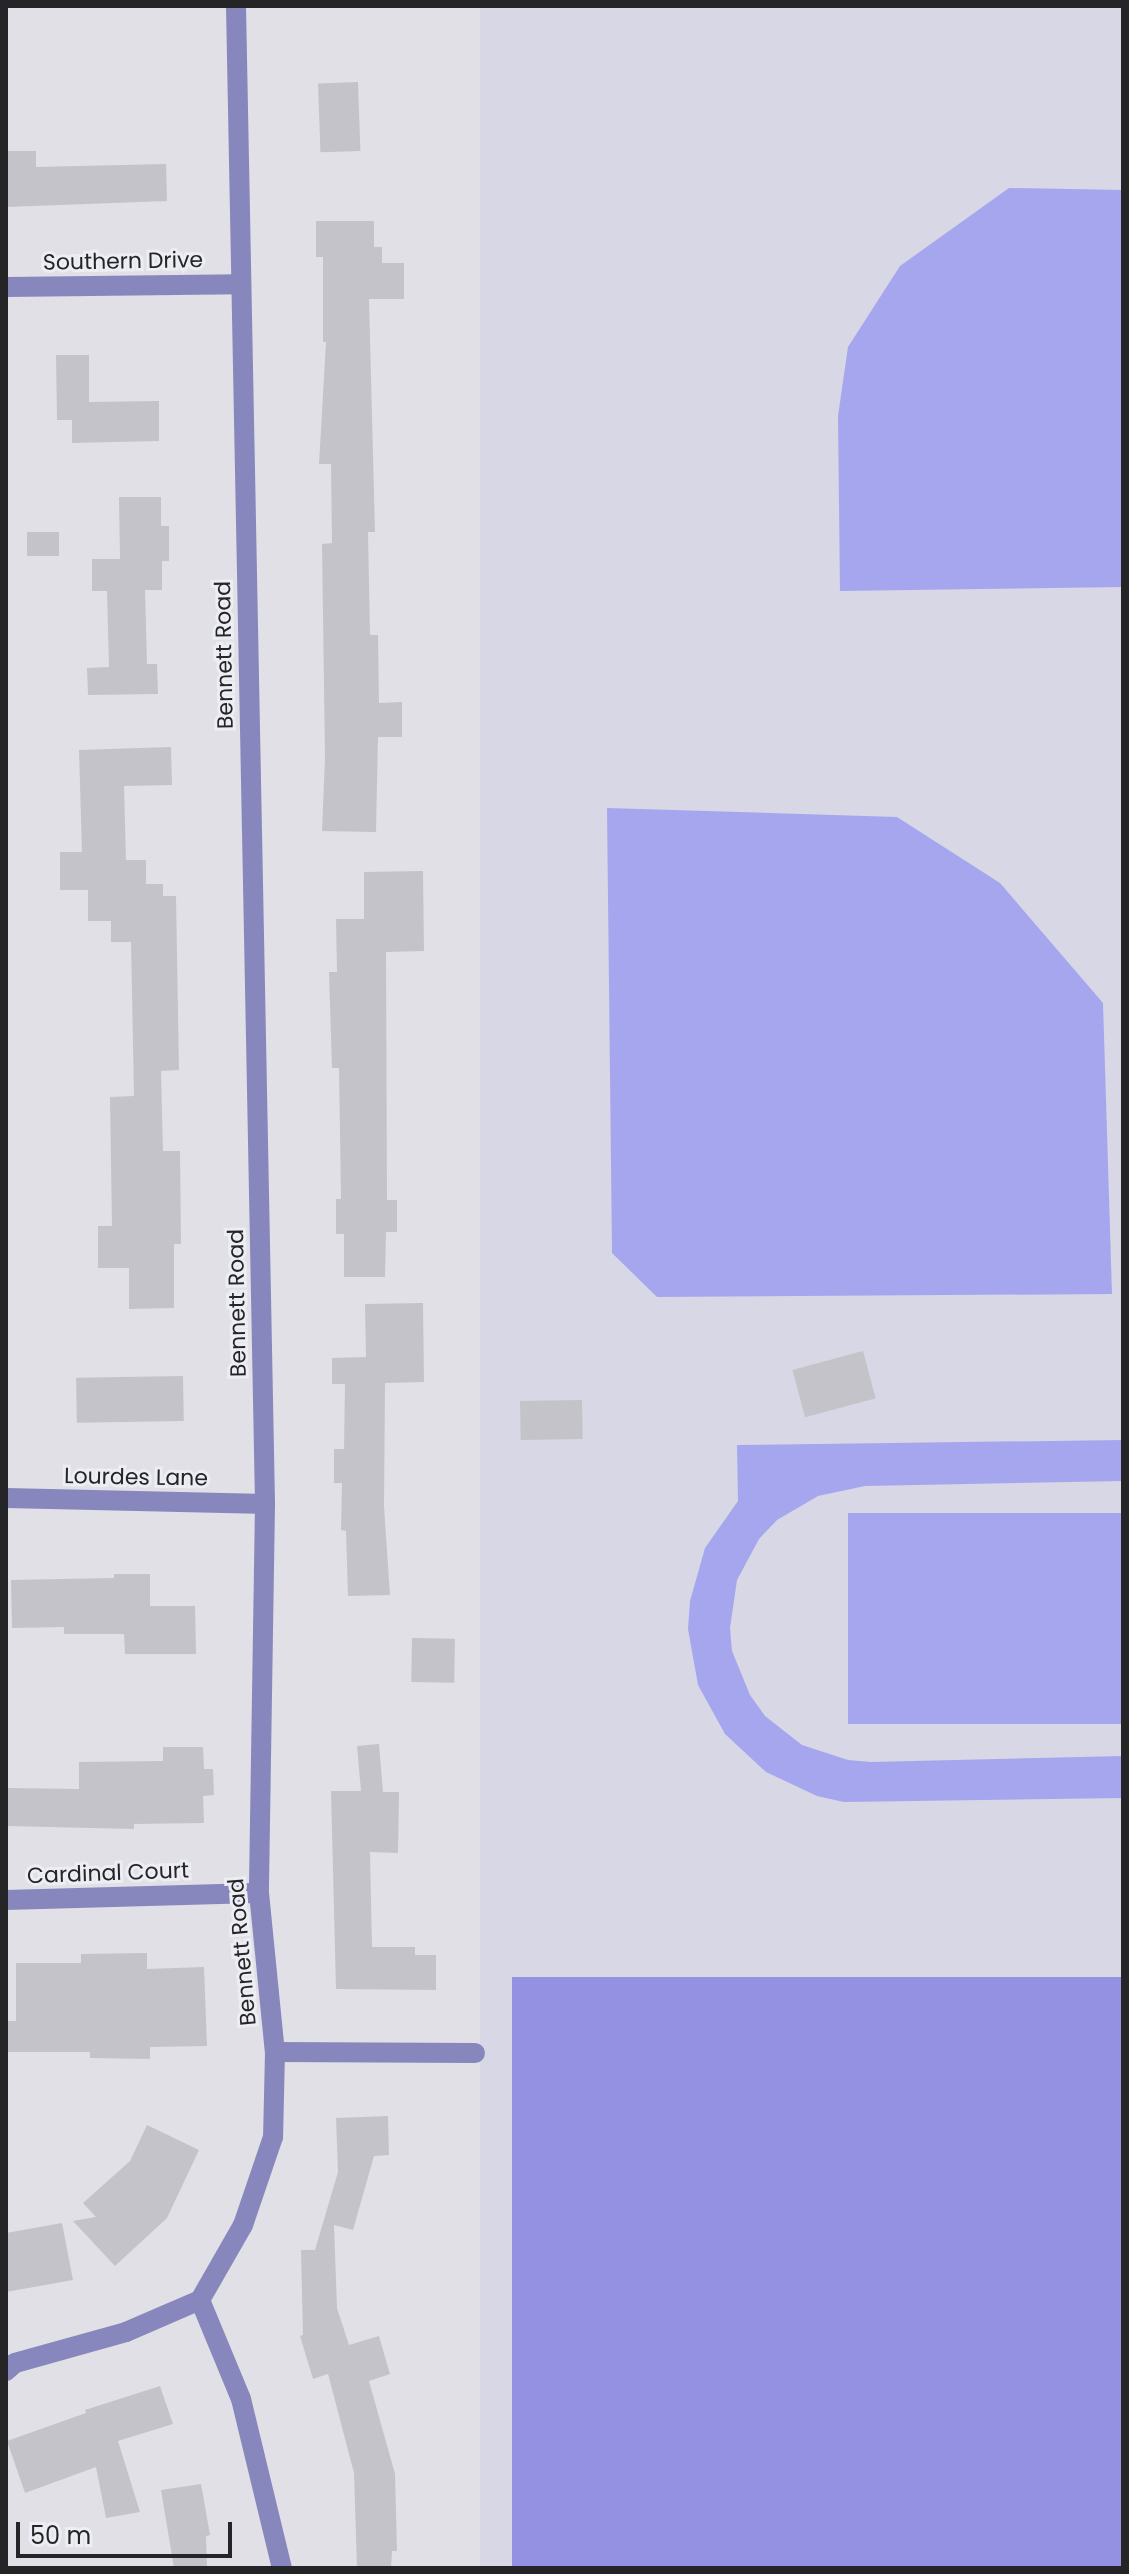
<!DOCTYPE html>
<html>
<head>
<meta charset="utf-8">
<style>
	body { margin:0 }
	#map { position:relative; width:1129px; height:2574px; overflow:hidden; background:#e0e0e6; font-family:Poppins,sans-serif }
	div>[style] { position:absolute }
	.built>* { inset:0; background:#d7d7e5; transform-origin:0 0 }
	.green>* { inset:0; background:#a6a6ef; transform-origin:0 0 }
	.forest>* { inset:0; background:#9491e3; transform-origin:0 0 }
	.building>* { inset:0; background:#c3c3c9; transform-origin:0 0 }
	.street>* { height:20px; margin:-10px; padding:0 10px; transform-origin:10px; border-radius:10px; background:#8787bd }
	span { translate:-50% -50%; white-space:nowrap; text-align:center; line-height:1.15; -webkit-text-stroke:6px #edeef4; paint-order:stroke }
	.street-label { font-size:22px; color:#252528 }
	.frame { position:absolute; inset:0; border:8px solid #252528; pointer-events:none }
	.scale { position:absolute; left:16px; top:2522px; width:216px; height:36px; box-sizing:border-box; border:4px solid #252528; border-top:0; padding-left:10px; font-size:24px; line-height:28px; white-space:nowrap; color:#252528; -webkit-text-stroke:6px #edeef4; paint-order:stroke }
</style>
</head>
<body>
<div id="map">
	<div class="built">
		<i style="left:480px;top:6px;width:643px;height:2562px"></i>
	</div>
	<div class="green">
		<i style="clip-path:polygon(1009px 188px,1123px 190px,1123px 587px,840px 591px,838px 416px,848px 347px,900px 266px)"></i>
		<i style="clip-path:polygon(607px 808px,897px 817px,1000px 883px,1103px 1003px,1112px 1294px,657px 1297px,612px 1253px)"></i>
		<i style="clip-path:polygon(1123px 1440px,1123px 1481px,865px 1486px,818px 1496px,777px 1520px,759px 1539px,737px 1580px,730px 1628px,732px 1651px,750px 1695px,765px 1716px,802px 1745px,848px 1760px,871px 1762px,1123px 1756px,1123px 1798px,844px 1802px,817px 1796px,766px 1772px,725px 1734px,698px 1685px,688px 1629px,690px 1601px,705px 1548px,738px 1501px,737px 1445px)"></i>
		<i style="left:1123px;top:1513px;width:211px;height:275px;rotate:90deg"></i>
	</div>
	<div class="forest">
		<i style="left:1123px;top:1977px;width:591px;height:611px;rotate:90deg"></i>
	</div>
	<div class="building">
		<i style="left:358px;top:82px;width:69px;height:40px;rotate:88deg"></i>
		<i style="clip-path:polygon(6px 151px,36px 151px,36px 167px,166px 164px,167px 201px,6px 207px)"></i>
		<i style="clip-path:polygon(316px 221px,374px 221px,374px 247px,382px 247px,382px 263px,404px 263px,404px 299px,369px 299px,375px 532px,368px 532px,370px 635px,378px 635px,379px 703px,402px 702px,402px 737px,378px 737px,376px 832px,322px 831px,325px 758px,322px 544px,332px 543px,331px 464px,319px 464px,326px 342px,323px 342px,323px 257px,316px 257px)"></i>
		<i style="clip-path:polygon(56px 355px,89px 355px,89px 402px,159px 401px,159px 441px,72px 443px,72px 420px,57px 420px)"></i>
		<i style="clip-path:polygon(119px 497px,161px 497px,161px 526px,169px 526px,169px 561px,162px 561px,162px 590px,145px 590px,147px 664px,157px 664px,158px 694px,88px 695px,87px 668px,109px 667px,107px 591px,92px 591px,92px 559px,120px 559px)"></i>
		<i style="left:27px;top:532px;width:32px;height:24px"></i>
		<i style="clip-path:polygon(171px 747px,172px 785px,124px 786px,126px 860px,146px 860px,146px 884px,163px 884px,163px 896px,176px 896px,179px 1070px,161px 1071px,163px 1151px,180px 1151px,181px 1244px,174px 1244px,174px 1308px,129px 1309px,129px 1268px,98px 1268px,98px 1226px,112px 1226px,110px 1097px,134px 1096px,131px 942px,111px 942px,111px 921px,88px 921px,88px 890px,60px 890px,60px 852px,82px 852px,79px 750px)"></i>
		<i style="clip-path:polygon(423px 871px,424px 951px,386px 952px,387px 1200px,397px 1200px,397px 1232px,386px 1232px,385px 1277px,344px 1277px,344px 1234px,336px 1234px,336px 1199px,341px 1199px,339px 1068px,332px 1068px,329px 972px,337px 972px,336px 919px,364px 919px,364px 872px)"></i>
		<i style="clip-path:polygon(423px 1303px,424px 1382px,385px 1383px,384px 1506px,390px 1595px,348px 1596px,346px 1531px,341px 1530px,342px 1483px,334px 1483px,334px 1449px,344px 1449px,345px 1384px,332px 1384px,332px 1358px,366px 1357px,365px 1304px)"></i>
		<i style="left:863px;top:1351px;width:49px;height:73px;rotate:75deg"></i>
		<i style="left:183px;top:1376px;width:45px;height:107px;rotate:89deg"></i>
		<i style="left:582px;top:1400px;width:39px;height:62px;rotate:89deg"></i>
		<i style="clip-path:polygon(114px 1574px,150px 1574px,150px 1606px,195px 1606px,196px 1654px,125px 1654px,124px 1634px,64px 1634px,64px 1627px,12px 1628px,11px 1580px,114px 1578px)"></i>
		<i style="left:412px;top:1638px;width:43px;height:44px;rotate:1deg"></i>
		<i style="clip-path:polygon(379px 1744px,383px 1792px,399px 1792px,398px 1853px,370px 1852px,372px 1947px,415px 1947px,415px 1955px,436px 1955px,436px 1990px,336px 1989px,331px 1791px,361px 1791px,357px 1746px)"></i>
		<i style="clip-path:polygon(163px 1747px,203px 1747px,204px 1769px,213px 1769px,214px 1795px,203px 1796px,204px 1823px,134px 1824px,134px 1829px,6px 1826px,6px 1788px,79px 1789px,79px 1762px,163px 1761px)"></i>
		<i style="clip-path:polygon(147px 1953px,147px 1969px,204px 1967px,207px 2046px,150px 2047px,150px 2059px,90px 2058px,90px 2052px,6px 2052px,6px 2021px,16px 2021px,16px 1963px,81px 1963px,81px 1954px)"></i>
		<i style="clip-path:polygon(388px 2116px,389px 2155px,374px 2156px,353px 2230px,334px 2225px,337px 2308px,349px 2345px,379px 2336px,390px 2374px,369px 2381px,395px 2474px,397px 2551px,392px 2551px,391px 2568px,357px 2568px,354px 2473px,328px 2374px,313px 2379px,300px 2336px,303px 2335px,301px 2250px,315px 2250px,338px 2172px,336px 2118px)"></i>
		<i style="clip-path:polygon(147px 2125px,199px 2150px,167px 2218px,115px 2266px,73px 2221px,96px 2217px,83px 2203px,130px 2161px)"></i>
		<i style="clip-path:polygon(62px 2223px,73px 2280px,6px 2292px,6px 2233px)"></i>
		<i style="clip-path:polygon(160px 2386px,173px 2424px,118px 2441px,140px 2512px,106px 2518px,96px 2467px,25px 2493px,7px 2441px,86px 2413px,85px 2410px)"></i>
		<i style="clip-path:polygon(201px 2484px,210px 2535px,206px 2536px,207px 2568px,174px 2568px,161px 2490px)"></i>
	</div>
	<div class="street">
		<i style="left:236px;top:6px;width:1498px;rotate:88.89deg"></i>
		<i style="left:265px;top:1504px;width:389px;rotate:90.9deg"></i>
		<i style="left:259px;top:1893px;width:160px;rotate:84.3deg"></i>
		<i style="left:275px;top:2052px;width:85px;rotate:91.3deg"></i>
		<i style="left:273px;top:2137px;width:93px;rotate:108.8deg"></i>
		<i style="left:243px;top:2225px;width:86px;rotate:119.8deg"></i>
		<i style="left:200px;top:2300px;width:107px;rotate:67.5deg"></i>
		<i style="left:241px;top:2399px;width:174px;rotate:76.4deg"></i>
		<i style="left:6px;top:287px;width:234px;rotate:-0.7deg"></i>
		<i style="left:6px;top:1498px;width:259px;rotate:1.3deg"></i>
		<i style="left:6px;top:1900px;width:253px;rotate:-1.6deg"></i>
		<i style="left:275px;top:2052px;width:200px;rotate:0.3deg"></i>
		<i style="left:6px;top:2371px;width:12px;rotate:-42deg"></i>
		<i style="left:15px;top:2363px;width:115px;rotate:-15.6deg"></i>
		<i style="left:126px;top:2332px;width:81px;rotate:-23.4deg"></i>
	</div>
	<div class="street-label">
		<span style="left:123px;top:261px;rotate:-1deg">Southern Drive</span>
		<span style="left:224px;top:655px;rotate:-91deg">Bennett Road</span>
		<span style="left:237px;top:1303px;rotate:-91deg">Bennett Road</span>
		<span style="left:136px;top:1477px;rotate:1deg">Lourdes Lane</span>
		<span style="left:108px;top:1873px;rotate:-2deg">Cardinal Court</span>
		<span style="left:242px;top:1952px;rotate:-95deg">Bennett Road</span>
	</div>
	<div class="frame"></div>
	<div class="scale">50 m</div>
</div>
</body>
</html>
